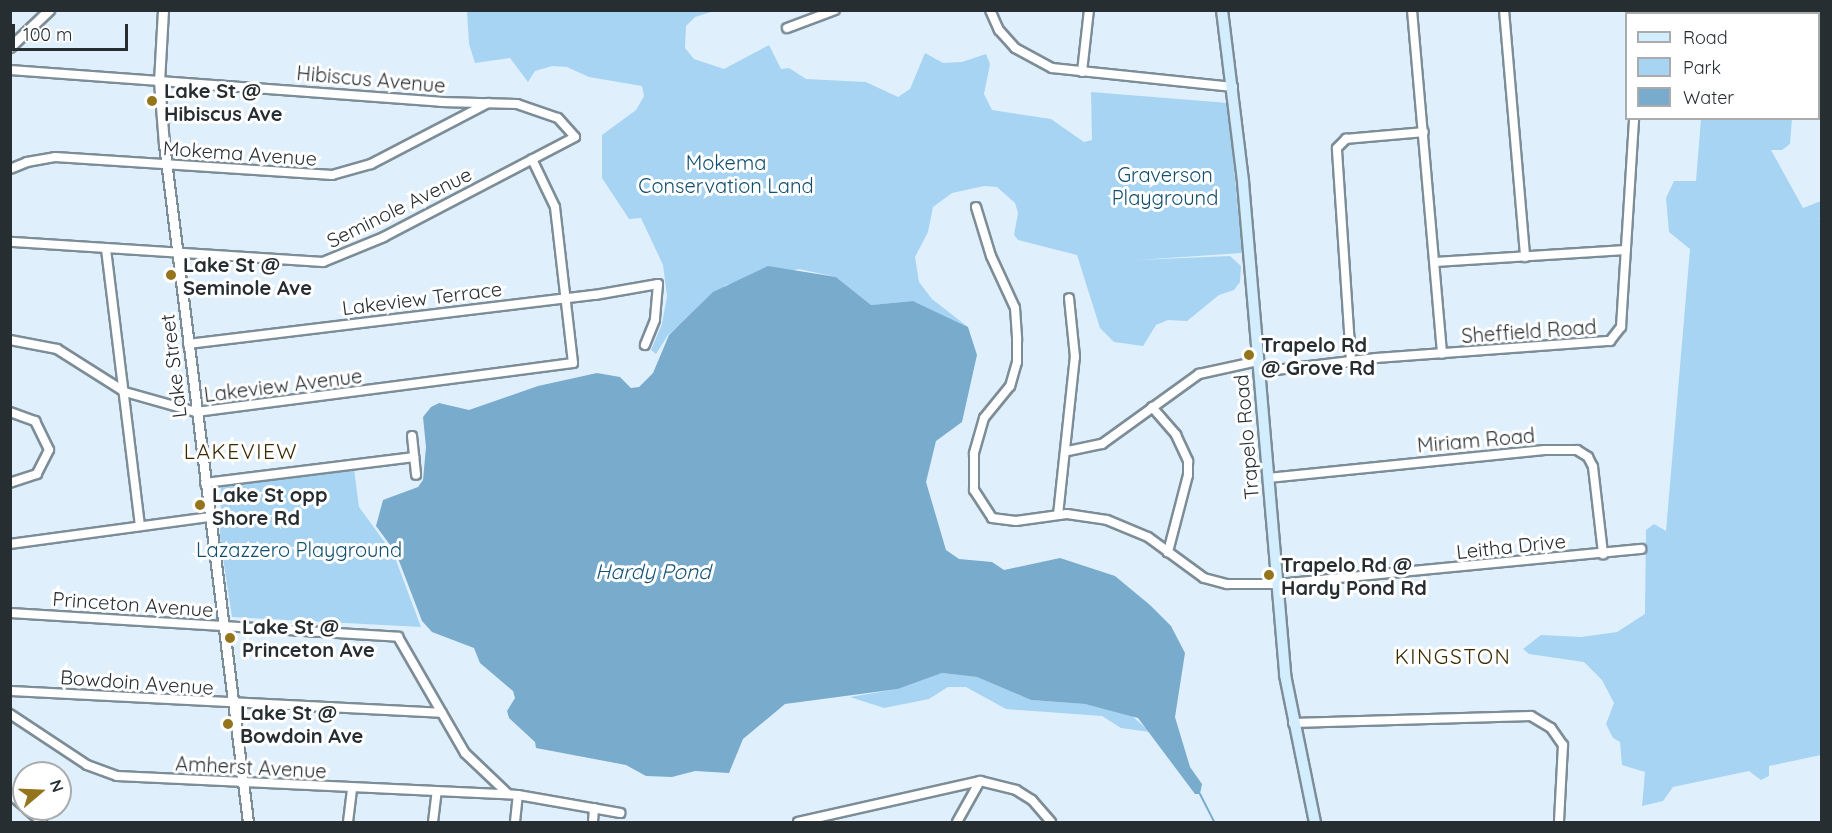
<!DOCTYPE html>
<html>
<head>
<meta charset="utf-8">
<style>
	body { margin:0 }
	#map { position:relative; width:1832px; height:833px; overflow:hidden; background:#dff0fc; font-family:Quicksand,sans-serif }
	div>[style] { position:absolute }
	.green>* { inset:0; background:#a7d4f3 }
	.water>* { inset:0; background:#79abcd }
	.stream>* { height:2px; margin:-1px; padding:0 1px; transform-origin:1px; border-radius:1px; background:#79abcd }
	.roads { filter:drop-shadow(2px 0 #7d8d97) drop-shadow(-2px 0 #7d8d97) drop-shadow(0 2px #7d8d97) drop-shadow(0 -2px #7d8d97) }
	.minor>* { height:8px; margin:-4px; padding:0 4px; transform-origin:4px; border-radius:4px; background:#fff }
	.tertiary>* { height:9px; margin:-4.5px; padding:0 4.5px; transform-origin:4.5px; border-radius:4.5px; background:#fff }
	.secondary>* { height:10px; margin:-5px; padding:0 5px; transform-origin:5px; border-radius:5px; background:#d1edfe }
	.dots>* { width:16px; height:16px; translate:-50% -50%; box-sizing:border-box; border:3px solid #fff; border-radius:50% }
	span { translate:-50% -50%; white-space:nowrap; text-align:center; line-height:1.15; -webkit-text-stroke:6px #fff; paint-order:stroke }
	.street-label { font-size:20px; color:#272e32 }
	.poi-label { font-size:20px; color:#272e32; font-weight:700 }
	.left { translate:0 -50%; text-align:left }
	.park-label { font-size:20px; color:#104f70 }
	.neighbourhood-label { font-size:21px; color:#392a00; letter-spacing:1.5px }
	.water-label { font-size:21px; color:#175475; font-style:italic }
	.frame { position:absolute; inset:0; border:12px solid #272e32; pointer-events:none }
	.legend { position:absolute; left:1625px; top:12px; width:195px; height:108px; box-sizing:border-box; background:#fff; border:2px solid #a9abad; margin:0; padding:8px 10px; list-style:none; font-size:18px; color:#272e32 }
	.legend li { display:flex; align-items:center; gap:12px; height:30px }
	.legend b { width:30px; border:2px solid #a9abad }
	.north { position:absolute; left:12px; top:761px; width:60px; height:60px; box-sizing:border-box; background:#fff; border:2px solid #a9abad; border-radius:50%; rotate:71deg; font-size:16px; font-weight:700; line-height:24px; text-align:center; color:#272e32 }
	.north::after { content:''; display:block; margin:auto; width:21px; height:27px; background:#94751c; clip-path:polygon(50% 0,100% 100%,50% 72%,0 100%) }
	.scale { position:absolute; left:12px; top:24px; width:116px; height:27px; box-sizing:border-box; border:3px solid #272e32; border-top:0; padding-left:8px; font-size:18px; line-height:21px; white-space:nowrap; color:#272e32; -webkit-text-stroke:4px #fff; paint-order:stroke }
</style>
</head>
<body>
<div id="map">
	<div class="green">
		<i style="clip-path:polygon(467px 11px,714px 11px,695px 17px,686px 26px,685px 48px,694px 59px,724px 69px,769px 45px,781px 69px,789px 68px,806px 79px,866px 82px,898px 97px,910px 89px,925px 53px,943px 63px,962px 62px,986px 54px,990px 64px,984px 94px,992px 110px,1051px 119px,1084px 142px,1092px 140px,1091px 92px,1228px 103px,1242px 253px,1137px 260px,1230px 256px,1241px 266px,1240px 282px,1234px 290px,1219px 295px,1187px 321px,1168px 320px,1156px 325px,1143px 346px,1114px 342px,1100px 328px,1077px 255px,1018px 240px,1014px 235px,1018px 213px,1015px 203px,997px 187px,984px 186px,952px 193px,933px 207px,928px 232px,915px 257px,919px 282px,932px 299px,968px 327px,913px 301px,871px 305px,836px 277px,799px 269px,726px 285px,668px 335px,656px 354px,651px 350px,662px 324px,667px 296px,663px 265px,641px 218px,629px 219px,602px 178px,602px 135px,636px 110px,644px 96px,642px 86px,589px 77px,567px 67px,552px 66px,535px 71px,528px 82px,510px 58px,475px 63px,469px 44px)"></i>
		<i style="clip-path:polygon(1701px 119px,1792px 119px,1790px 144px,1782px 150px,1771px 150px,1803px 208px,1821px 201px,1821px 217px,1818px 219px,1821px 218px,1821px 755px,1769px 766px,1769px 776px,1761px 780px,1749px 771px,1673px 787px,1663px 801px,1642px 806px,1645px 772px,1622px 765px,1620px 742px,1613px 738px,1606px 724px,1614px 703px,1602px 680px,1584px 662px,1529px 654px,1523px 649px,1541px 635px,1581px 637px,1617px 632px,1645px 614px,1646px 530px,1654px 524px,1666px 531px,1690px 249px,1669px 232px,1666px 198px,1674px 181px,1696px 181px)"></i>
		<i style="clip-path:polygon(354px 469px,359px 507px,394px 555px,421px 627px,232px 617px,220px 538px,221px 487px)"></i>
		<i style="clip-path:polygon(942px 673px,977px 677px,1031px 700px,1085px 704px,1131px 715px,1150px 732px,1121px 728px,1102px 716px,1006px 709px,966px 687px,948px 687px,929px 699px,884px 708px,850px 697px,898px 689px)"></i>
	</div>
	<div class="water">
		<i style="clip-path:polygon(768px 266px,836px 277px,871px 305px,913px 301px,968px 327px,977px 355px,962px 422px,936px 441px,926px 482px,946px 550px,959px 559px,992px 562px,1004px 570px,1060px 558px,1115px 576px,1150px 605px,1171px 626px,1185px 653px,1175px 717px,1190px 767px,1202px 784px,1200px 794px,1195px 794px,1138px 718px,1085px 704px,1031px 700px,977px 677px,942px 673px,898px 689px,785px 704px,743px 739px,729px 773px,695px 771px,672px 777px,646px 776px,626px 765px,536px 748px,535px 742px,509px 718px,507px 711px,515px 698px,513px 691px,480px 663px,474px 648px,432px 632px,422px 621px,396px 553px,376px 526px,383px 500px,418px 487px,423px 480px,426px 447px,423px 417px,431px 407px,439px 403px,469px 410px,538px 386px,597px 373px,620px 377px,631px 388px,639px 387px,653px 373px,669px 335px,713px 292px)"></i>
	</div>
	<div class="stream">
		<i style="left:1200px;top:794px;width:31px;rotate:63deg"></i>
	</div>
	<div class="roads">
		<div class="minor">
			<i style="left:990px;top:10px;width:22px;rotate:66deg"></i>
			<i style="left:999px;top:30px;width:24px;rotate:48deg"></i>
			<i style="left:1015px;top:48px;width:42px;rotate:28.4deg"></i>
			<i style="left:1052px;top:68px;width:182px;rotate:6deg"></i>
			<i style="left:1412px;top:10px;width:345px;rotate:85deg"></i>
			<i style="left:1504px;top:10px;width:248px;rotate:85.1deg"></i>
			<i style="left:1805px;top:10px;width:4px;rotate:63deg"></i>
			<i style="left:1640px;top:14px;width:4px;rotate:-90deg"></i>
			<i style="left:787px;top:28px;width:51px;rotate:-20.6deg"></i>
			<i style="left:1818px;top:38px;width:6px;rotate:51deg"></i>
			<i style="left:10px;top:70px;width:432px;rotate:4.2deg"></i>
			<i style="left:441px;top:102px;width:76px;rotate:1.5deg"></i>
			<i style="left:517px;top:104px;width:43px;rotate:18.9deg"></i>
			<i style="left:558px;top:118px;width:25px;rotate:48deg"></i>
			<i style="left:575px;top:137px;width:216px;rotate:152.4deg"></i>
			<i style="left:384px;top:237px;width:66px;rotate:157.7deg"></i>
			<i style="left:323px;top:262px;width:314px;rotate:-176.3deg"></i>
			<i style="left:1082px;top:72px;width:62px;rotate:-83.6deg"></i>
			<i style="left:10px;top:169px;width:18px;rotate:-22deg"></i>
			<i style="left:27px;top:162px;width:28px;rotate:-10deg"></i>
			<i style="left:55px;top:157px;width:278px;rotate:3.7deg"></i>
			<i style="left:332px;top:175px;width:41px;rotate:-15.8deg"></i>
			<i style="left:371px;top:164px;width:132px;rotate:-27.5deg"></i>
			<i style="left:976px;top:207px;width:51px;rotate:73deg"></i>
			<i style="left:991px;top:256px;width:57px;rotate:65.2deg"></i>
			<i style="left:1015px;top:308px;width:32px;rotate:86deg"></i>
			<i style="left:1017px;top:340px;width:22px;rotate:90deg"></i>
			<i style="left:1017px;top:362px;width:25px;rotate:106deg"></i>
			<i style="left:1010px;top:386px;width:41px;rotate:129.1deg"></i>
			<i style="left:984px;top:418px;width:37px;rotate:106deg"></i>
			<i style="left:974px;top:454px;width:36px;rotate:90deg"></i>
			<i style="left:974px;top:490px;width:33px;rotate:57deg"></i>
			<i style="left:992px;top:518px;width:24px;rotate:7deg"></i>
			<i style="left:1016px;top:521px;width:51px;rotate:-7.8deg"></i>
			<i style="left:1067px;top:514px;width:40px;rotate:8.5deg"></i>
			<i style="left:1107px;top:520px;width:44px;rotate:22.5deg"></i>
			<i style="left:1148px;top:537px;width:69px;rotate:36.2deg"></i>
			<i style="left:1204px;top:578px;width:24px;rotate:15deg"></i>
			<i style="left:1227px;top:584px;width:50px"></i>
			<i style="left:1277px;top:584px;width:366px;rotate:-5.5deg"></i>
			<i style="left:106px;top:249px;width:279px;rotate:83deg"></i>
			<i style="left:1435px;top:262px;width:191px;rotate:-3.6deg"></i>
			<i style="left:10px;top:340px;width:48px;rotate:10.8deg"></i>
			<i style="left:57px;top:349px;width:80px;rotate:32.3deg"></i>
			<i style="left:125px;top:392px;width:74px;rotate:15.7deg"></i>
			<i style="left:196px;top:412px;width:380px;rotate:-7.4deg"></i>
			<i style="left:573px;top:363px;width:157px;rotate:-96.6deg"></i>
			<i style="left:555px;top:207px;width:53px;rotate:-115.6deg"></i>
			<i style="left:188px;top:344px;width:410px;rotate:-6.9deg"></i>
			<i style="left:595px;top:295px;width:64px;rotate:-9.9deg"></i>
			<i style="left:658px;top:284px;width:36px;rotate:95deg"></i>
			<i style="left:655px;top:320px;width:27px;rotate:112deg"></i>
			<i style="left:1351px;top:361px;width:213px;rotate:-93.8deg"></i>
			<i style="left:1337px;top:148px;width:13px;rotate:-45deg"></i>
			<i style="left:1346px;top:139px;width:78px;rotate:-5.1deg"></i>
			<i style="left:1259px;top:372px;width:118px;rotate:-6.8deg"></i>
			<i style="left:1376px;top:358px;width:235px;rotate:-4.2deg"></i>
			<i style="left:1610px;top:341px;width:18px;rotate:-52deg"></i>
			<i style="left:1621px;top:327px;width:209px;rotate:-86.4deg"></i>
			<i style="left:1152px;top:407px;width:37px;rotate:49deg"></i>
			<i style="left:1176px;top:435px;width:29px;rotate:65deg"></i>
			<i style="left:1188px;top:461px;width:14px;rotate:90deg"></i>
			<i style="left:1188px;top:475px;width:80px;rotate:104.6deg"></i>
			<i style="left:10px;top:412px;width:27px;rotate:20deg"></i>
			<i style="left:35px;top:421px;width:32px;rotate:64deg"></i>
			<i style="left:49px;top:450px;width:27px;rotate:117deg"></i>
			<i style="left:37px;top:474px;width:28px;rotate:162deg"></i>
			<i style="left:412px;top:436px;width:39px;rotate:84deg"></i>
			<i style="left:1068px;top:451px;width:35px;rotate:-12deg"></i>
			<i style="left:1102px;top:444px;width:120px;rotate:-35.8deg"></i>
			<i style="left:1199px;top:374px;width:60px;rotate:-12.4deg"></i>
			<i style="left:1268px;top:478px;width:278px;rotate:-5.8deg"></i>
			<i style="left:1545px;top:450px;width:32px"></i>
			<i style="left:1577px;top:450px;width:13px;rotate:32deg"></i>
			<i style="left:1588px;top:457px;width:11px;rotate:63deg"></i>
			<i style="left:1593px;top:467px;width:88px;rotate:83.4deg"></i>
			<i style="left:205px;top:483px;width:211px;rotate:-7.1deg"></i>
			<i style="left:1058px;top:515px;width:159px;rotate:-83.9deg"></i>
			<i style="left:1075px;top:357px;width:59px;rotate:-95.8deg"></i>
			<i style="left:10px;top:544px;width:202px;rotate:-7.7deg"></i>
			<i style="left:10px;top:613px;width:389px;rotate:3.5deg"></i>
			<i style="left:398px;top:637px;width:134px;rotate:60deg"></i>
			<i style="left:465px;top:753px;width:59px;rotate:43.6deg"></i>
			<i style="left:10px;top:691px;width:432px;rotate:2.9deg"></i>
			<i style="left:10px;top:714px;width:92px;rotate:33.5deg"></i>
			<i style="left:87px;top:765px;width:32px;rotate:20deg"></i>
			<i style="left:117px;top:776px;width:401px;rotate:2.7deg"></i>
			<i style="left:518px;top:795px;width:104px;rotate:10deg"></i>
			<i style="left:1293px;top:723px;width:238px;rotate:-1.7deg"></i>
			<i style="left:1531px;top:716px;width:23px;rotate:31deg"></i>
			<i style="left:1551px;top:728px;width:21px;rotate:55deg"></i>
			<i style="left:1563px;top:745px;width:77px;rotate:93deg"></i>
			<i style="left:10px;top:794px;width:18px;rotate:41deg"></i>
			<i style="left:27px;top:809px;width:20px;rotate:41deg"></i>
			<i style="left:348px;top:822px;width:34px;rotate:-83deg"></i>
			<i style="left:433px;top:822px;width:31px;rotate:-83deg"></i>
			<i style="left:515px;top:822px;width:27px;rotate:-84deg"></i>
			<i style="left:593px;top:822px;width:14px;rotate:-86deg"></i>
			<i style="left:798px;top:822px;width:187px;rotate:-12.7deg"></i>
			<i style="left:980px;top:781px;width:37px;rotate:14deg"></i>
			<i style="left:1016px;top:790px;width:19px;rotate:32deg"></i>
			<i style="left:1032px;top:800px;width:29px;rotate:49deg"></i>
			<i style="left:957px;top:822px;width:47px;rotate:-60.7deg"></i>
		</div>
		<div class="tertiary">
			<i style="left:163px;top:10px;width:71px;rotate:93.2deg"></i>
			<i style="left:159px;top:81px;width:63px;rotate:85.5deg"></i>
			<i style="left:164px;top:144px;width:683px;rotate:82.94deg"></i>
			<i style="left:10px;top:47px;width:54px;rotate:-43.5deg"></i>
		</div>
		<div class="secondary">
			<i style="left:1222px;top:10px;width:173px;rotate:83deg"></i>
			<i style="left:1243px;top:182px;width:495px;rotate:85.1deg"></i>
			<i style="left:1285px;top:675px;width:150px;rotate:78.5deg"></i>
		</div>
	</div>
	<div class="dots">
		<i style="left:152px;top:101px;background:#94751c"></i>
		<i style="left:171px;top:275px;background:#94751c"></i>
		<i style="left:1249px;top:355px;background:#94751c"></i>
		<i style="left:200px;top:505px;background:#94751c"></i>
		<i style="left:1269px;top:575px;background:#94751c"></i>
		<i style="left:230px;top:638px;background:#94751c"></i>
		<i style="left:228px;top:724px;background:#94751c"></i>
	</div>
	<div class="street-label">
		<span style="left:371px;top:79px;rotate:5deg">Hibiscus Avenue</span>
		<span style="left:240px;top:153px;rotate:4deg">Mokema Avenue</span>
		<span style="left:399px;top:207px;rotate:-26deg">Seminole Avenue</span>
		<span style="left:422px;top:298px;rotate:-7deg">Lakeview Terrace</span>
		<span style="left:1529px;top:331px;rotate:-4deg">Sheffield Road</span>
		<span style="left:173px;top:366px;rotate:-97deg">Lake Street</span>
		<span style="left:283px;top:385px;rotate:-7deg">Lakeview Avenue</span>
		<span style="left:1246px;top:437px;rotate:-95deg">Trapelo Road</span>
		<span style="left:1476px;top:440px;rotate:-5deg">Miriam Road</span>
		<span style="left:1511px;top:546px;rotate:-6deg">Leitha Drive</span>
		<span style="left:133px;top:604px;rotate:4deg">Princeton Avenue</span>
		<span style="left:137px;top:682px;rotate:4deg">Bowdoin Avenue</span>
		<span style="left:251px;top:767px;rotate:3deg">Amherst Avenue</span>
	</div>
	<div class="poi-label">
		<span class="left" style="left:164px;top:102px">Lake St @<br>Hibiscus Ave</span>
		<span class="left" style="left:183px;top:276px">Lake St @<br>Seminole Ave</span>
		<span class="left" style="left:1261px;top:356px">Trapelo Rd<br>@ Grove Rd</span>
		<span class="left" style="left:212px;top:506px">Lake St opp<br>Shore Rd</span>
		<span class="left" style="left:1281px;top:576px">Trapelo Rd @<br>Hardy Pond Rd</span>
		<span class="left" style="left:242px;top:638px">Lake St @<br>Princeton Ave</span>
		<span class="left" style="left:240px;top:724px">Lake St @<br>Bowdoin Ave</span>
	</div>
	<div class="park-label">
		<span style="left:726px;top:174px">Mokema<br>Conservation Land</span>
		<span style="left:1165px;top:186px">Graverson<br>Playground</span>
		<span style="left:299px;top:549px">Lazazzero Playground</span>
	</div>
	<div class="neighbourhood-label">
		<span style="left:241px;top:451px">LAKEVIEW</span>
		<span style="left:1453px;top:656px">KINGSTON</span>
	</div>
	<div class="water-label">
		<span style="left:653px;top:571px">Hardy Pond</span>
	</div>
	<div class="frame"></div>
	<ul class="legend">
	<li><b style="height:8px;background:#d1edfe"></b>Road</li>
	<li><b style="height:16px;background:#a7d4f3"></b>Park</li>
	<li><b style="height:16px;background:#79abcd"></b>Water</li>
	</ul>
	<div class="north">N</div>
	<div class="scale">100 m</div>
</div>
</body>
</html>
